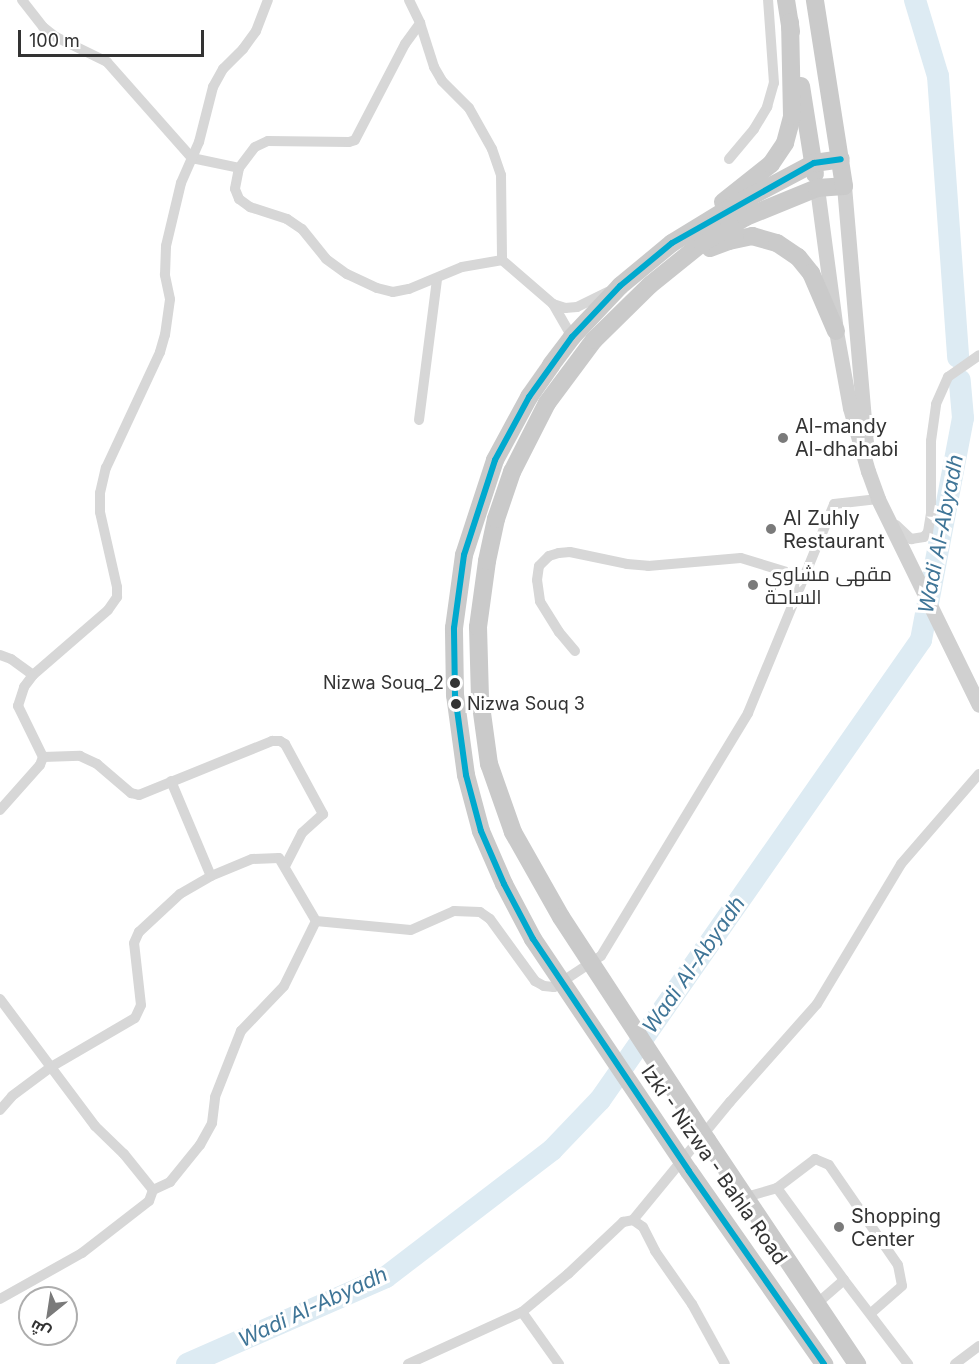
<!DOCTYPE html>
<html>
<head>
<meta charset="utf-8">
<style>
	body { margin:0 }
	#map { position:relative; width:979px; height:1364px; overflow:hidden; background:#fff; font-family:Inter,Cairo,sans-serif }
	div>[style] { position:absolute }
	.river>* { height:22px; margin:-11px; padding:0 11px; transform-origin:11px; border-radius:11px; background:#ddebf3 }
	.street>* { height:10px; margin:-5px; padding:0 5px; transform-origin:5px; border-radius:5px; background:#d7d7d7 }
	.secondary>* { height:15px; margin:-7.5px; padding:0 7.5px; transform-origin:7.5px; border-radius:7.5px; background:#d0d0d0 }
	.primary>* { height:18px; margin:-9px; padding:0 9px; transform-origin:9px; border-radius:9px; background:#cacaca }
	.primary-bridge>* { height:18px; margin:-9px; padding:0 9px; transform-origin:9px; border-radius:9px; background:#cacaca }
	.bus-1>* { height:6px; margin:-3px; padding:0 3px; transform-origin:3px; border-radius:3px; background:#00a9ce }
	.dots>* { width:16px; height:16px; translate:-50% -50%; box-sizing:border-box; border:3px solid #fff; border-radius:50% }
	span { translate:-50% -50%; white-space:nowrap; text-align:center; line-height:1.15; -webkit-text-stroke:6px #fff; paint-order:stroke }
	.bus-label { font-size:18px; color:#333 }
	.right { translate:-100% -50%; text-align:right }
	.left { translate:0 -50%; text-align:left }
	.poi-label { font-size:20px; color:#333 }
	.street-label { font-size:20px; color:#333 }
	.water-label { font-size:21px; color:#3f7597; font-style:italic }
	.north { position:absolute; left:18px; top:1286px; width:60px; height:60px; box-sizing:border-box; background:#fff; border:2px solid #adadad; border-radius:50%; rotate:210deg; font-size:16px; font-weight:700; line-height:24px; text-align:center; color:#333 }
	.north::after { content:''; display:block; margin:auto; width:21px; height:27px; background:#7a7a7a; clip-path:polygon(50% 0,100% 100%,50% 72%,0 100%) }
	.scale { position:absolute; left:18px; top:30px; width:186px; height:27px; box-sizing:border-box; border:3px solid #333; border-top:0; padding-left:8px; font-size:18px; line-height:21px; white-space:nowrap; color:#333; -webkit-text-stroke:4px #fff; paint-order:stroke }
</style>
</head>
<body>
<div id="map">
	<div class="river">
		<i style="left:915px;top:0;width:79px;rotate:73.2deg"></i>
		<i style="left:938px;top:76px;width:282px;rotate:85.9deg"></i>
		<i style="left:187px;top:1364px;width:217px;rotate:-23.6deg"></i>
		<i style="left:386px;top:1277px;width:209px;rotate:-37.4deg"></i>
		<i style="left:552px;top:1150px;width:69px;rotate:-46.2deg"></i>
		<i style="left:600px;top:1100px;width:561px;rotate:-55.09deg"></i>
		<i style="left:921px;top:640px;width:226px;rotate:-79.3deg"></i>
		<i style="left:963px;top:418px;width:38px;rotate:-95deg"></i>
	</div>
	<div class="street">
		<i style="left:22px;top:0;width:34px;rotate:52deg"></i>
		<i style="left:43px;top:27px;width:16px;rotate:38deg"></i>
		<i style="left:56px;top:37px;width:57px;rotate:26.1deg"></i>
		<i style="left:107px;top:62px;width:128px;rotate:48.5deg"></i>
		<i style="left:192px;top:158px;width:48px;rotate:12deg"></i>
		<i style="left:239px;top:168px;width:21px;rotate:101deg"></i>
		<i style="left:235px;top:189px;width:11px;rotate:68deg"></i>
		<i style="left:239px;top:199px;width:14px;rotate:36deg"></i>
		<i style="left:250px;top:207px;width:39px;rotate:18deg"></i>
		<i style="left:287px;top:219px;width:18px;rotate:34deg"></i>
		<i style="left:302px;top:229px;width:38px;rotate:51deg"></i>
		<i style="left:326px;top:259px;width:26px;rotate:36deg"></i>
		<i style="left:347px;top:274px;width:33px;rotate:25deg"></i>
		<i style="left:377px;top:288px;width:16px;rotate:14deg"></i>
		<i style="left:393px;top:292px;width:16px;rotate:-11deg"></i>
		<i style="left:409px;top:289px;width:57px;rotate:-22.5deg"></i>
		<i style="left:462px;top:267px;width:41px;rotate:-9.9deg"></i>
		<i style="left:502px;top:260px;width:67px;rotate:40.8deg"></i>
		<i style="left:553px;top:304px;width:13px;rotate:18deg"></i>
		<i style="left:565px;top:308px;width:12px;rotate:-5deg"></i>
		<i style="left:577px;top:307px;width:34px;rotate:-26deg"></i>
		<i style="left:409px;top:0;width:25px;rotate:64deg"></i>
		<i style="left:420px;top:23px;width:46px;rotate:72.3deg"></i>
		<i style="left:434px;top:67px;width:16px;rotate:60deg"></i>
		<i style="left:442px;top:81px;width:38px;rotate:45deg"></i>
		<i style="left:469px;top:108px;width:47px;rotate:60.7deg"></i>
		<i style="left:492px;top:149px;width:28px;rotate:71deg"></i>
		<i style="left:501px;top:175px;width:85px;rotate:89.3deg"></i>
		<i style="left:729px;top:159px;width:39px;rotate:-50deg"></i>
		<i style="left:754px;top:129px;width:26px;rotate:-59deg"></i>
		<i style="left:767px;top:107px;width:25px;rotate:-74deg"></i>
		<i style="left:774px;top:83px;width:83px;rotate:-94.1deg"></i>
		<i style="left:239px;top:168px;width:26px;rotate:-53deg"></i>
		<i style="left:255px;top:147px;width:14px;rotate:-25deg"></i>
		<i style="left:268px;top:141px;width:81px;rotate:0.7deg"></i>
		<i style="left:349px;top:142px;width:6px;rotate:-18deg"></i>
		<i style="left:355px;top:140px;width:108px;rotate:-62.5deg"></i>
		<i style="left:405px;top:44px;width:26px;rotate:-54deg"></i>
		<i style="left:553px;top:304px;width:38px;rotate:60deg"></i>
		<i style="left:419px;top:420px;width:142px;rotate:-82.7deg"></i>
		<i style="left:896px;top:525px;width:21px;rotate:43deg"></i>
		<i style="left:911px;top:539px;width:13px;rotate:-9deg"></i>
		<i style="left:924px;top:537px;width:6px;rotate:-51deg"></i>
		<i style="left:928px;top:532px;width:18px;rotate:-81deg"></i>
		<i style="left:931px;top:514px;width:73px;rotate:-90deg"></i>
		<i style="left:931px;top:441px;width:37px;rotate:-82deg"></i>
		<i style="left:936px;top:404px;width:30px;rotate:-66deg"></i>
		<i style="left:948px;top:377px;width:38px;rotate:-35deg"></i>
		<i style="left:575px;top:651px;width:25px;rotate:-130deg"></i>
		<i style="left:559px;top:632px;width:36px;rotate:-122deg"></i>
		<i style="left:540px;top:601px;width:21px;rotate:-98deg"></i>
		<i style="left:537px;top:580px;width:14px;rotate:-82deg"></i>
		<i style="left:539px;top:566px;width:14px;rotate:-45deg"></i>
		<i style="left:549px;top:556px;width:10px;rotate:-17deg"></i>
		<i style="left:559px;top:553px;width:11px;rotate:-5deg"></i>
		<i style="left:570px;top:552px;width:58px;rotate:11.9deg"></i>
		<i style="left:627px;top:564px;width:21px;rotate:5deg"></i>
		<i style="left:648px;top:566px;width:93px;rotate:-4.9deg"></i>
		<i style="left:741px;top:558px;width:65px;rotate:17deg"></i>
		<i style="left:0;top:655px;width:12px;rotate:20deg"></i>
		<i style="left:11px;top:659px;width:27px;rotate:36deg"></i>
		<i style="left:43px;top:757px;width:37px;rotate:-2deg"></i>
		<i style="left:80px;top:756px;width:19px;rotate:25deg"></i>
		<i style="left:97px;top:764px;width:45px;rotate:40.5deg"></i>
		<i style="left:131px;top:793px;width:8px;rotate:14deg"></i>
		<i style="left:139px;top:795px;width:144px;rotate:-22.1deg"></i>
		<i style="left:272px;top:741px;width:8px"></i>
		<i style="left:280px;top:741px;width:6px;rotate:31deg"></i>
		<i style="left:285px;top:744px;width:80px;rotate:61.5deg"></i>
		<i style="left:323px;top:814px;width:28px;rotate:138deg"></i>
		<i style="left:302px;top:833px;width:36px;rotate:117deg"></i>
		<i style="left:171px;top:781px;width:103px;rotate:67.2deg"></i>
		<i style="left:0;top:810px;width:60px;rotate:-48.4deg"></i>
		<i style="left:40px;top:765px;width:9px;rotate:-69deg"></i>
		<i style="left:43px;top:757px;width:57px;rotate:-116.1deg"></i>
		<i style="left:18px;top:706px;width:20px;rotate:-72deg"></i>
		<i style="left:24px;top:687px;width:15px;rotate:-53deg"></i>
		<i style="left:33px;top:675px;width:99px;rotate:-40.9deg"></i>
		<i style="left:108px;top:610px;width:16px;rotate:-55deg"></i>
		<i style="left:117px;top:597px;width:10px;rotate:-90deg"></i>
		<i style="left:117px;top:587px;width:77px;rotate:-102.8deg"></i>
		<i style="left:100px;top:512px;width:19px;rotate:-90deg"></i>
		<i style="left:100px;top:493px;width:26px;rotate:-77deg"></i>
		<i style="left:106px;top:468px;width:128px;rotate:-65deg"></i>
		<i style="left:160px;top:352px;width:18px;rotate:-74deg"></i>
		<i style="left:165px;top:335px;width:36px;rotate:-82deg"></i>
		<i style="left:170px;top:299px;width:25px;rotate:-102deg"></i>
		<i style="left:165px;top:275px;width:29px;rotate:-88deg"></i>
		<i style="left:166px;top:246px;width:65px;rotate:-76.6deg"></i>
		<i style="left:181px;top:183px;width:45px;rotate:-66.3deg"></i>
		<i style="left:199px;top:142px;width:57px;rotate:-75.7deg"></i>
		<i style="left:213px;top:87px;width:21px;rotate:-61deg"></i>
		<i style="left:223px;top:69px;width:28px;rotate:-45deg"></i>
		<i style="left:243px;top:49px;width:22px;rotate:-54deg"></i>
		<i style="left:256px;top:31px;width:33px;rotate:-69deg"></i>
		<i style="left:0;top:999px;width:159px;rotate:53.2deg"></i>
		<i style="left:95px;top:1126px;width:40px;rotate:44deg"></i>
		<i style="left:124px;top:1154px;width:46px;rotate:51.1deg"></i>
		<i style="left:0;top:1110px;width:18px;rotate:-49deg"></i>
		<i style="left:12px;top:1096px;width:49px;rotate:-36.6deg"></i>
		<i style="left:51px;top:1067px;width:97px;rotate:-30.3deg"></i>
		<i style="left:135px;top:1018px;width:14px;rotate:-65deg"></i>
		<i style="left:141px;top:1005px;width:62px;rotate:-96.4deg"></i>
		<i style="left:134px;top:943px;width:12px;rotate:-66deg"></i>
		<i style="left:139px;top:932px;width:56px;rotate:-42.8deg"></i>
		<i style="left:180px;top:894px;width:36px;rotate:-30deg"></i>
		<i style="left:211px;top:876px;width:44px;rotate:-22.5deg"></i>
		<i style="left:252px;top:859px;width:27px;rotate:-2deg"></i>
		<i style="left:279px;top:858px;width:73px;rotate:59.6deg"></i>
		<i style="left:316px;top:921px;width:95px;rotate:5.4deg"></i>
		<i style="left:411px;top:930px;width:47px;rotate:-23.8deg"></i>
		<i style="left:454px;top:911px;width:26px;rotate:2deg"></i>
		<i style="left:480px;top:912px;width:12px;rotate:35deg"></i>
		<i style="left:490px;top:919px;width:77px;rotate:54deg"></i>
		<i style="left:535px;top:981px;width:10px;rotate:29deg"></i>
		<i style="left:544px;top:986px;width:10px;rotate:6deg"></i>
		<i style="left:554px;top:987px;width:56px;rotate:-33.4deg"></i>
		<i style="left:601px;top:956px;width:284px;rotate:-58.8deg"></i>
		<i style="left:748px;top:713px;width:226px;rotate:-67.6deg"></i>
		<i style="left:834px;top:504px;width:44px;rotate:-6.5deg"></i>
		<i style="left:878px;top:499px;width:4px;rotate:56deg"></i>
		<i style="left:777px;top:1188px;width:48px;rotate:-37.3deg"></i>
		<i style="left:815px;top:1159px;width:15px;rotate:23deg"></i>
		<i style="left:829px;top:1165px;width:121px;rotate:55.4deg"></i>
		<i style="left:898px;top:1265px;width:21px;rotate:79deg"></i>
		<i style="left:902px;top:1286px;width:41px;rotate:138.9deg"></i>
		<i style="left:746px;top:1197px;width:32px;rotate:-16deg"></i>
		<i style="left:777px;top:1188px;width:114px;rotate:53.9deg"></i>
		<i style="left:844px;top:1280px;width:38px;rotate:139deg"></i>
		<i style="left:633px;top:1220px;width:153px;rotate:-50.6deg"></i>
		<i style="left:730px;top:1102px;width:131px;rotate:-48.4deg"></i>
		<i style="left:817px;top:1004px;width:163px;rotate:-59deg"></i>
		<i style="left:901px;top:864px;width:119px;rotate:-49.1deg"></i>
		<i style="left:844px;top:1280px;width:106px;rotate:52.7deg"></i>
		<i style="left:0;top:1299px;width:94px;rotate:-29.3deg"></i>
		<i style="left:82px;top:1253px;width:85px;rotate:-37.8deg"></i>
		<i style="left:149px;top:1201px;width:12px;rotate:-70deg"></i>
		<i style="left:153px;top:1190px;width:19px;rotate:-25deg"></i>
		<i style="left:170px;top:1182px;width:48px;rotate:-51deg"></i>
		<i style="left:200px;top:1145px;width:25px;rotate:-61deg"></i>
		<i style="left:212px;top:1123px;width:26px;rotate:-83deg"></i>
		<i style="left:215px;top:1097px;width:71px;rotate:-68.5deg"></i>
		<i style="left:241px;top:1031px;width:62px;rotate:-46.3deg"></i>
		<i style="left:284px;top:986px;width:72px;rotate:-63.8deg"></i>
		<i style="left:522px;top:1312px;width:64px;rotate:54.6deg"></i>
		<i style="left:408px;top:1364px;width:125px;rotate:-24.5deg"></i>
		<i style="left:522px;top:1312px;width:60px;rotate:-39.6deg"></i>
		<i style="left:568px;top:1274px;width:76px;rotate:-43.4deg"></i>
		<i style="left:623px;top:1222px;width:10px;rotate:-11deg"></i>
		<i style="left:633px;top:1220px;width:12px;rotate:35deg"></i>
		<i style="left:643px;top:1227px;width:27px;rotate:63deg"></i>
		<i style="left:655px;top:1251px;width:65px;rotate:55.1deg"></i>
		<i style="left:692px;top:1304px;width:68px;rotate:61.2deg"></i>
		<i style="left:955px;top:1364px;width:30px;rotate:-37deg"></i>
	</div>
	<div class="secondary">
		<i style="left:844px;top:186px;width:256px;rotate:85.1deg"></i>
		<i style="left:817px;top:188px;width:144px;rotate:82.4deg"></i>
		<i style="left:836px;top:331px;width:78px;rotate:79.7deg"></i>
		<i style="left:850px;top:408px;width:66px;rotate:74.1deg"></i>
		<i style="left:868px;top:471px;width:30px;rotate:70deg"></i>
		<i style="left:878px;top:499px;width:229px;rotate:63.9deg"></i>
	</div>
	<div class="primary">
		<i style="left:786px;top:0;width:32px;rotate:81deg"></i>
		<i style="left:801px;top:86px;width:89px;rotate:81deg"></i>
		<i style="left:723px;top:202px;width:61px;rotate:-38.4deg"></i>
		<i style="left:771px;top:164px;width:25px;rotate:-56deg"></i>
		<i style="left:785px;top:143px;width:28px;rotate:-75deg"></i>
		<i style="left:792px;top:116px;width:94px;rotate:-91.2deg"></i>
		<i style="left:710px;top:248px;width:20px;rotate:-20deg"></i>
		<i style="left:729px;top:241px;width:24px;rotate:-12deg"></i>
		<i style="left:752px;top:236px;width:26px;rotate:16deg"></i>
		<i style="left:777px;top:243px;width:25px;rotate:34deg"></i>
		<i style="left:798px;top:257px;width:21px;rotate:51deg"></i>
		<i style="left:811px;top:273px;width:63px;rotate:66.7deg"></i>
		<i style="left:561px;top:917px;width:98px;rotate:-119.5deg"></i>
		<i style="left:513px;top:832px;width:72px;rotate:-109.4deg"></i>
		<i style="left:489px;top:764px;width:67px;rotate:-97.8deg"></i>
		<i style="left:480px;top:698px;width:71px;rotate:-91.6deg"></i>
		<i style="left:478px;top:627px;width:67px;rotate:-82.2deg"></i>
		<i style="left:487px;top:561px;width:43px;rotate:-77.9deg"></i>
		<i style="left:496px;top:519px;width:50px;rotate:-71.2deg"></i>
		<i style="left:512px;top:472px;width:77px;rotate:-63.1deg"></i>
		<i style="left:547px;top:403px;width:79px;rotate:-53.3deg"></i>
		<i style="left:594px;top:340px;width:78px;rotate:-44.5deg"></i>
		<i style="left:650px;top:285px;width:67px;rotate:-38.9deg"></i>
		<i style="left:702px;top:243px;width:51px;rotate:-30.6deg"></i>
		<i style="left:746px;top:217px;width:77px;rotate:-22.2deg"></i>
		<i style="left:817px;top:188px;width:27px;rotate:-4deg"></i>
		<i style="left:844px;top:186px;width:188px;rotate:-98.9deg"></i>
		<i style="left:533px;top:939px;width:62px;rotate:-117.8deg"></i>
		<i style="left:504px;top:884px;width:58px;rotate:-113.5deg"></i>
		<i style="left:481px;top:831px;width:58px;rotate:-105deg"></i>
		<i style="left:466px;top:775px;width:81px;rotate:-97.8deg"></i>
		<i style="left:455px;top:695px;width:67px;rotate:-90.9deg"></i>
		<i style="left:454px;top:628px;width:74px;rotate:-82.2deg"></i>
		<i style="left:464px;top:555px;width:100px;rotate:-71.9deg"></i>
		<i style="left:495px;top:460px;width:72px;rotate:-61.6deg"></i>
		<i style="left:529px;top:397px;width:39px;rotate:-55deg"></i>
		<i style="left:551px;top:365px;width:35px;rotate:-53deg"></i>
		<i style="left:572px;top:337px;width:70px;rotate:-46.7deg"></i>
		<i style="left:620px;top:286px;width:67px;rotate:-39.6deg"></i>
		<i style="left:672px;top:243px;width:69px;rotate:-31.4deg"></i>
		<i style="left:731px;top:207px;width:94px;rotate:-27.9deg"></i>
		<i style="left:814px;top:163px;width:27px;rotate:-8deg"></i>
		<i style="left:707px;top:1140px;width:270px;rotate:56.2deg"></i>
		<i style="left:689px;top:1171px;width:236px;rotate:55deg"></i>
	</div>
	<div class="primary-bridge">
		<i style="left:561px;top:917px;width:267px;rotate:56.8deg"></i>
		<i style="left:533px;top:939px;width:280px;rotate:56.1deg"></i>
	</div>
	<div class="bus-1">
		<i style="left:824px;top:1364px;width:236px;rotate:-125deg"></i>
		<i style="left:689px;top:1171px;width:280px;rotate:-123.9deg"></i>
		<i style="left:533px;top:939px;width:62px;rotate:-117.8deg"></i>
		<i style="left:504px;top:884px;width:58px;rotate:-113.5deg"></i>
		<i style="left:481px;top:831px;width:58px;rotate:-105deg"></i>
		<i style="left:466px;top:775px;width:81px;rotate:-97.8deg"></i>
		<i style="left:455px;top:695px;width:67px;rotate:-90.9deg"></i>
		<i style="left:454px;top:628px;width:74px;rotate:-82.2deg"></i>
		<i style="left:464px;top:555px;width:100px;rotate:-71.9deg"></i>
		<i style="left:495px;top:460px;width:72px;rotate:-61.6deg"></i>
		<i style="left:529px;top:397px;width:74px;rotate:-54.4deg"></i>
		<i style="left:572px;top:337px;width:70px;rotate:-46.7deg"></i>
		<i style="left:620px;top:286px;width:67px;rotate:-39.6deg"></i>
		<i style="left:672px;top:243px;width:163px;rotate:-29.4deg"></i>
		<i style="left:814px;top:163px;width:27px;rotate:-8deg"></i>
	</div>
	<div class="dots">
		<i style="left:783px;top:438px;background:#7a7a7a"></i>
		<i style="left:771px;top:529px;background:#7a7a7a"></i>
		<i style="left:753px;top:585px;background:#7a7a7a"></i>
		<i style="left:455px;top:683px;background:#333"></i>
		<i style="left:456px;top:704px;background:#333"></i>
		<i style="left:839px;top:1227px;background:#7a7a7a"></i>
	</div>
	<div class="bus-label">
		<span class="right" style="left:444px;top:683px">Nizwa Souq_2</span>
		<span class="left" style="left:467px;top:704px">Nizwa Souq 3</span>
	</div>
	<div class="poi-label">
		<span class="left" style="left:795px;top:438px">Al-mandy<br>Al-dhahabi</span>
		<span class="left" style="left:783px;top:530px">Al Zuhly<br>Restaurant</span>
		<span class="left" style="left:765px;top:586px">مقهى مشاوي<br>الساحة</span>
		<span class="left" style="left:851px;top:1228px">Shopping<br>Center</span>
	</div>
	<div class="street-label">
		<span style="left:714px;top:1165px;rotate:55deg">Izki - Nizwa - Bahla Road</span>
	</div>
	<div class="water-label">
		<span style="left:941px;top:534px;rotate:-79deg">Wadi Al-Abyadh</span>
		<span style="left:694px;top:965px;rotate:-55deg">Wadi Al-Abyadh</span>
		<span style="left:313px;top:1307px;rotate:-25deg">Wadi Al-Abyadh</span>
	</div>
	<div class="north">ش</div>
	<div class="scale">100 m</div>
</div>
</body>
</html>
